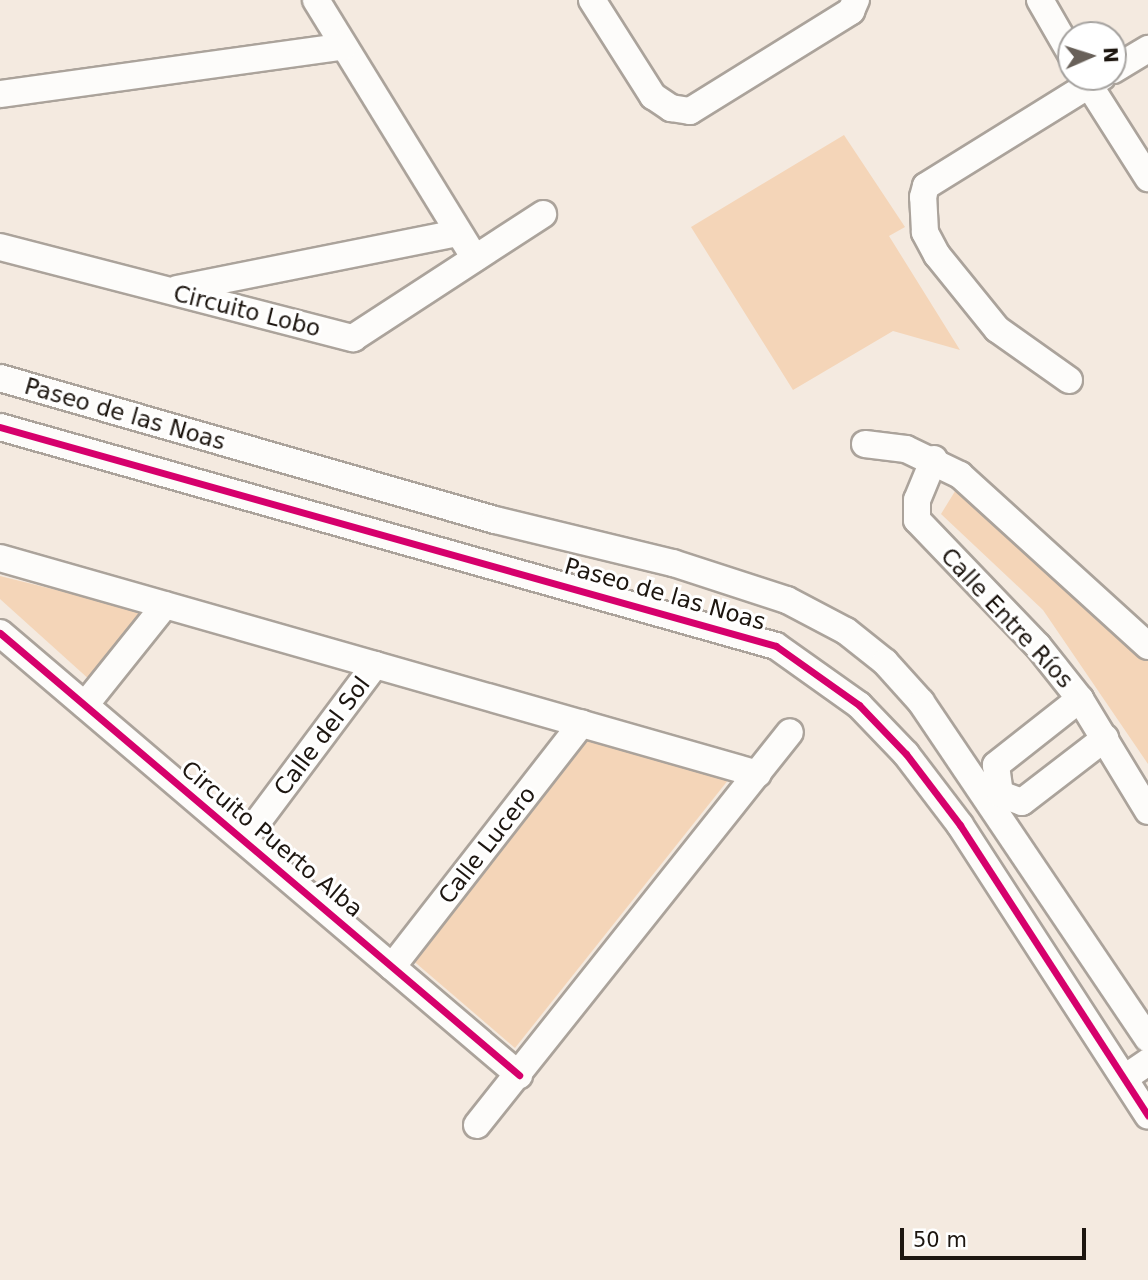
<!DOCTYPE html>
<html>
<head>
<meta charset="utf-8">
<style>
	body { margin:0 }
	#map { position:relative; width:1148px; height:1280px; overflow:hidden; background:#f4eae0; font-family:"DejaVu Sans",sans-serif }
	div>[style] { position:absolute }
	.green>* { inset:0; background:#f4d5b8 }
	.roads { filter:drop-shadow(2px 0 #aba39b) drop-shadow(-2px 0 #aba39b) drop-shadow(0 2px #aba39b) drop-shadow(0 -2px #aba39b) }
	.minor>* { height:26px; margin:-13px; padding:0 13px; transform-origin:13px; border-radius:13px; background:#fdfcfa }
	.cycleway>* { height:7px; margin:-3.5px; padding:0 3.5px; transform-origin:3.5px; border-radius:3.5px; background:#d6006c }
	span { translate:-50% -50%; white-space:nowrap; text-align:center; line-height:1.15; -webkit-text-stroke:6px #fff; paint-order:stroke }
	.street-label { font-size:23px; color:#1d1610 }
	.north { position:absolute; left:1057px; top:21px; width:70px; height:70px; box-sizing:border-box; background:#fff; border:2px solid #a5a29f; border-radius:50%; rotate:87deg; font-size:19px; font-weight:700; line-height:28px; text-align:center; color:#1d1610 }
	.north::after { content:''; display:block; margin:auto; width:24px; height:32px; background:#686059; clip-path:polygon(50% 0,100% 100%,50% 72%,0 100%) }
	.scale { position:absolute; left:900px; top:1228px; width:186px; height:32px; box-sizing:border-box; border:4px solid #1d1610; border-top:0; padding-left:9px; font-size:21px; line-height:24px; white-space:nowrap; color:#1d1610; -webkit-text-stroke:5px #fff; paint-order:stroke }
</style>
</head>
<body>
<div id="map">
	<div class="green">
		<i style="clip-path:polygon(844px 135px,905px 227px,889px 236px,960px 350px,893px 331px,793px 390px,691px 227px)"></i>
		<i style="clip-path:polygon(957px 488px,1148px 658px,1148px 764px,1043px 610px,941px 514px)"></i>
		<i style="clip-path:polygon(0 576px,145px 612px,91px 681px,0 599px)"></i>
		<i style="clip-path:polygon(588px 737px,729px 779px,515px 1048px,410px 958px)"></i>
	</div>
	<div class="roads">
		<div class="minor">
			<i style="left:316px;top:0;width:303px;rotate:58.4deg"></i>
			<i style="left:592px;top:0;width:114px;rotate:57.6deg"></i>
			<i style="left:653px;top:96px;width:22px;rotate:34deg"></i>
			<i style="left:671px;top:108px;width:19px;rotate:9deg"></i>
			<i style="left:690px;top:111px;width:190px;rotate:-31.8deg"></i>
			<i style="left:851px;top:11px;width:12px;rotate:-66deg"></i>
			<i style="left:1040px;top:0;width:62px;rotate:60.1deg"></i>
			<i style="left:1113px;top:70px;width:41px;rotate:-31deg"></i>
			<i style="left:1084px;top:77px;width:120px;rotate:57.6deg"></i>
			<i style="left:0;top:94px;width:347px;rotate:-7.9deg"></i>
			<i style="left:0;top:247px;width:365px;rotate:14.5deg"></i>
			<i style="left:353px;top:338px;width:227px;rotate:-33.1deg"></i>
			<i style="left:177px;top:289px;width:286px;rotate:-11.3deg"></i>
			<i style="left:0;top:378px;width:515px;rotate:16.01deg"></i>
			<i style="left:495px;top:520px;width:183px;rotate:13.6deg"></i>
			<i style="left:673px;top:563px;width:120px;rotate:18deg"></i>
			<i style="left:787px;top:600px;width:67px;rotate:27.7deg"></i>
			<i style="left:846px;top:631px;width:50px;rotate:38.5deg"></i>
			<i style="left:885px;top:662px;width:54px;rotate:48deg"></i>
			<i style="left:921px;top:702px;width:406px;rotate:56deg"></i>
			<i style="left:1069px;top:380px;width:88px;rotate:-144.7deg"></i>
			<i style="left:997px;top:329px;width:95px;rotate:-129deg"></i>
			<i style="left:937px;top:255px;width:26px;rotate:-118deg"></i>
			<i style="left:925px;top:232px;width:35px;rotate:-93deg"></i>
			<i style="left:923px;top:197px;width:11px;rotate:-75deg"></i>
			<i style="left:926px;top:186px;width:207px;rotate:-31.8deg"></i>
			<i style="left:0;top:427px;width:806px;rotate:15.76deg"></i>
			<i style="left:776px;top:646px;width:102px;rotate:35.4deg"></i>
			<i style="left:859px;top:705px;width:68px;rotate:46.2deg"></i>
			<i style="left:906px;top:754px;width:89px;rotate:52.7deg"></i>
			<i style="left:960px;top:825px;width:346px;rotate:57.1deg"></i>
			<i style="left:865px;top:444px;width:41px;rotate:7deg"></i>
			<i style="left:906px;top:449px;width:60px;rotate:25.7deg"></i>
			<i style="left:960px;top:475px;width:254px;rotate:42.3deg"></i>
			<i style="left:934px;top:459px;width:44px;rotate:112.5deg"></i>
			<i style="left:917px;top:500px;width:20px;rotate:90deg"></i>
			<i style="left:917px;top:520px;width:175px;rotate:46.2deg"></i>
			<i style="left:1038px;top:646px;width:68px;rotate:51.6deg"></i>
			<i style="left:1080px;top:699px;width:131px;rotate:58.7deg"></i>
			<i style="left:0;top:558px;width:788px;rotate:15.91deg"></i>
			<i style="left:0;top:633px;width:682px;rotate:40.42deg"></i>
			<i style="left:85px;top:705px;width:128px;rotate:-51.3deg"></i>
			<i style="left:1000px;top:794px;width:29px;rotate:-98deg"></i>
			<i style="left:996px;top:765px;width:107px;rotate:-38.2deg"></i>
			<i style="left:1000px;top:794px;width:23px;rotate:20deg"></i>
			<i style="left:1022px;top:802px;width:105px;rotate:-37.6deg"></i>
			<i style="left:244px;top:840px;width:219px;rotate:-53.2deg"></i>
			<i style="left:392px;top:967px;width:309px;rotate:-52.1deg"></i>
			<i style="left:1126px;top:1077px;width:27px;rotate:-34deg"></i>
			<i style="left:477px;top:1125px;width:502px;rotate:-51.46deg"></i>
		</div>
	</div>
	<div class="cycleway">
		<i style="left:0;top:427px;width:806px;rotate:15.76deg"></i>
		<i style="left:776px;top:646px;width:102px;rotate:35.4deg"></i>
		<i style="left:859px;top:705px;width:68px;rotate:46.2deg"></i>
		<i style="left:906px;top:754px;width:89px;rotate:52.7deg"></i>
		<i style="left:960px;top:825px;width:346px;rotate:57.1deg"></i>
		<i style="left:0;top:633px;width:682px;rotate:40.42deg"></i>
	</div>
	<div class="street-label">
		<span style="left:247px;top:311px;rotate:14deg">Circuito Lobo</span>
		<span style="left:125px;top:414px;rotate:16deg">Paseo de las Noas</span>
		<span style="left:665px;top:594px;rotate:16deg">Paseo de las Noas</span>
		<span style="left:1007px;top:618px;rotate:47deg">Calle Entre Ríos</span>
		<span style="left:322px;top:736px;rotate:-53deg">Calle del Sol</span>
		<span style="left:272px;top:839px;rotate:40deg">Circuito Puerto Alba</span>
		<span style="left:487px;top:845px;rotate:-52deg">Calle Lucero</span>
	</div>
	<div class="north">N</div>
	<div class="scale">50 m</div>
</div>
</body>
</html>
